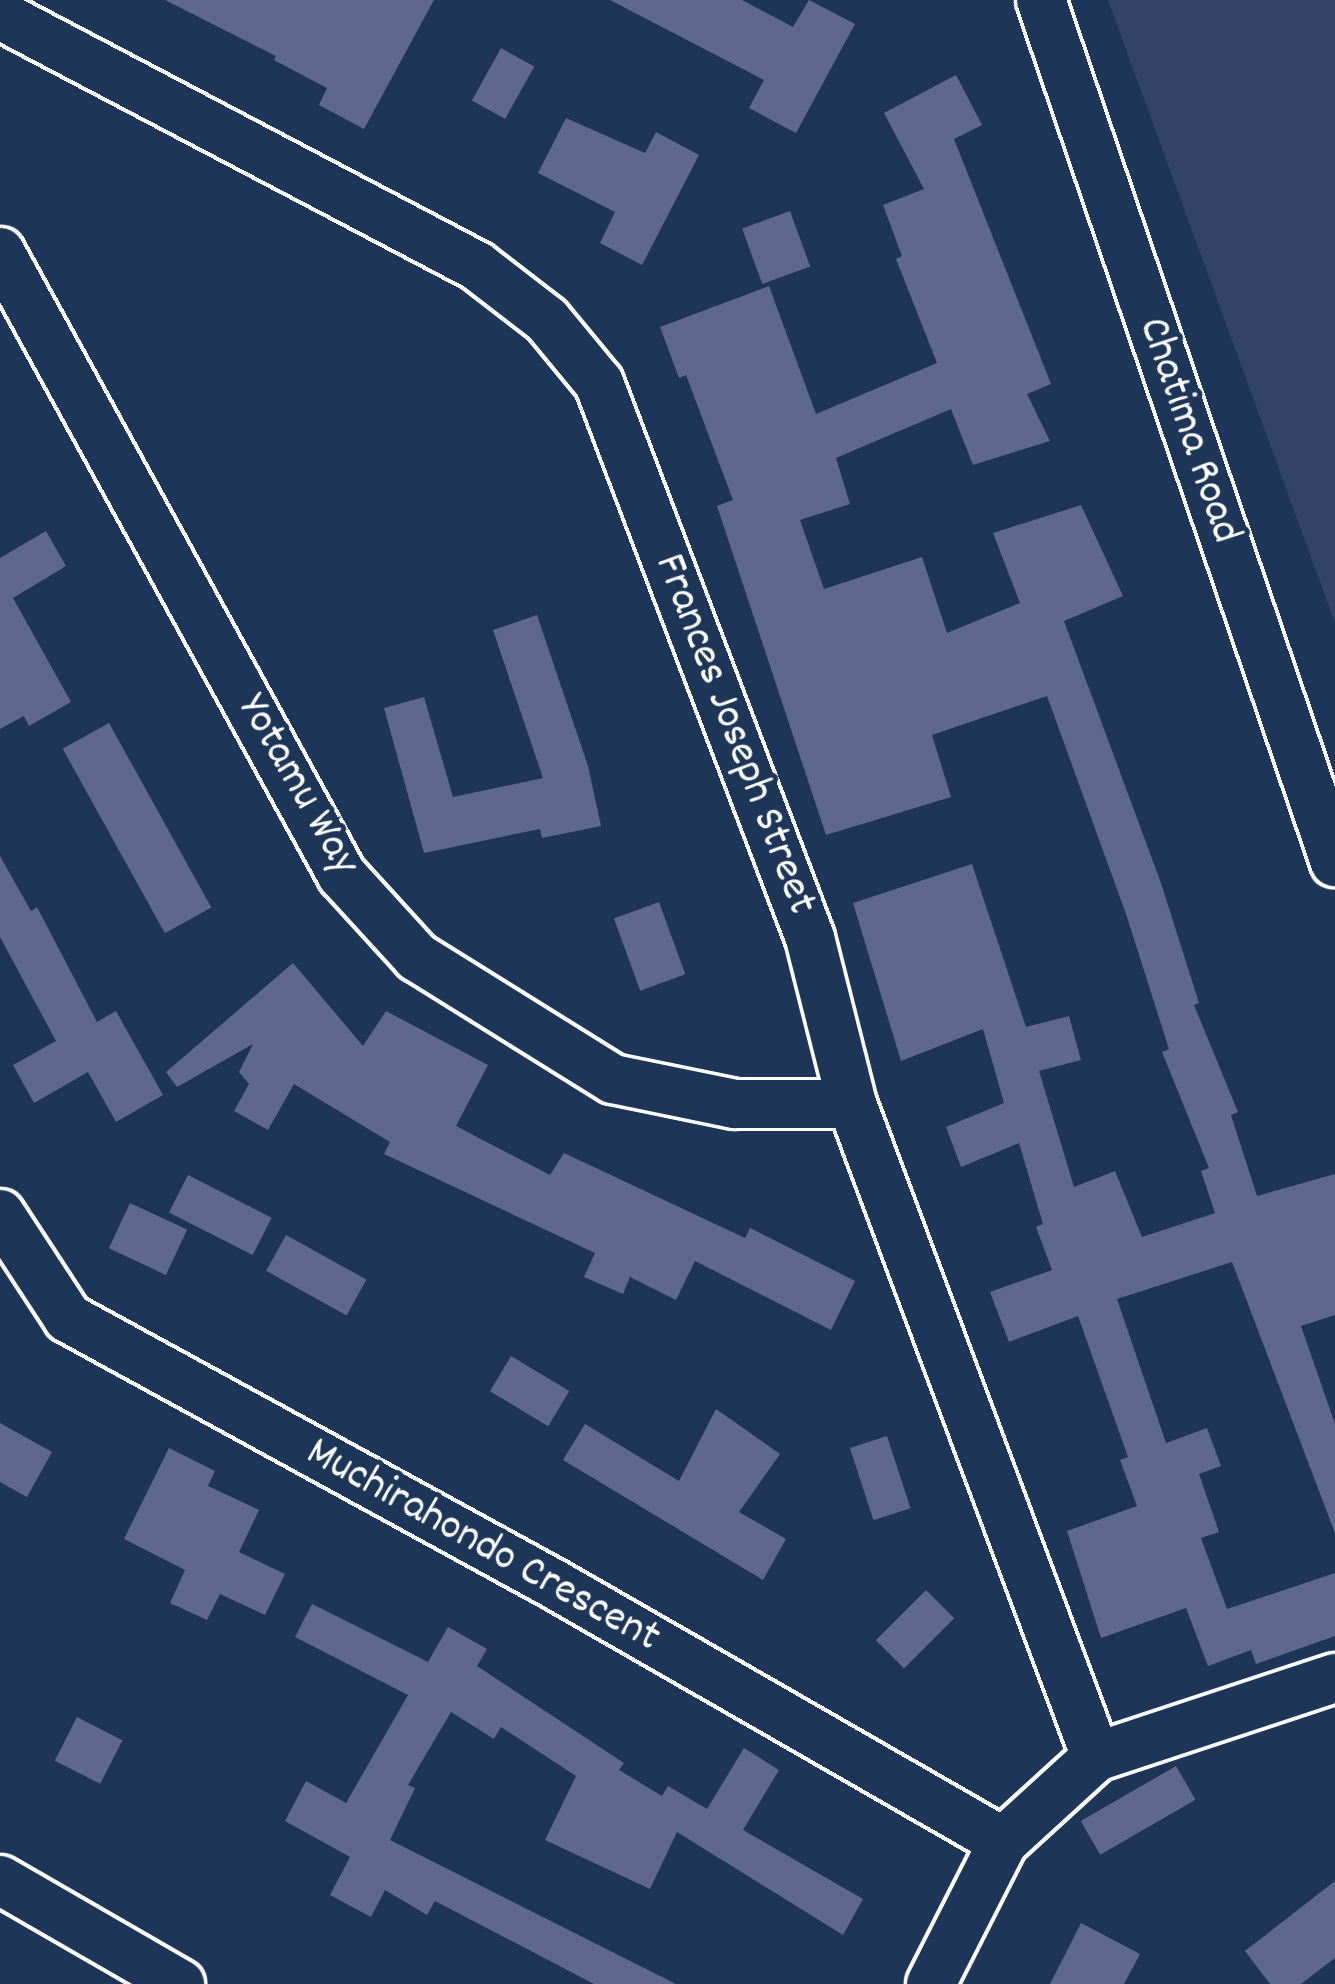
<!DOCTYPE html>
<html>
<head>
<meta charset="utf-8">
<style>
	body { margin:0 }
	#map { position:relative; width:1335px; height:1984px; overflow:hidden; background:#1d3557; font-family:Dekko,sans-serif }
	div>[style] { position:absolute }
	.built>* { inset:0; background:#314468 }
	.building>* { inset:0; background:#5f678e; transform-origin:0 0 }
	.roads { filter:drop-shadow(3px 0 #fff) drop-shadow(-3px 0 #fff) drop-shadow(0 3px #fff) drop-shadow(0 -3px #fff) }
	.street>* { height:48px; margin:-24px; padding:0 24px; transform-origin:24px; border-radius:24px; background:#1d3557 }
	span { translate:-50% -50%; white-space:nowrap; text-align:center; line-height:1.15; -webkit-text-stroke:10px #1d3557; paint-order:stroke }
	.street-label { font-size:45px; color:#fff }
</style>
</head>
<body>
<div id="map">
	<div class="built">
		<i style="clip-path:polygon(1108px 0,1335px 0,1335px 623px)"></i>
	</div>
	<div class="building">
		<i style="clip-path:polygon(165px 0,434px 0,364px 129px,319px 105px,327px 88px,274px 60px,276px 56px)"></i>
		<i style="clip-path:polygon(610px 0,742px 0,793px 27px,809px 0,855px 24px,796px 133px,749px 108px,764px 80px)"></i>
		<i style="left:501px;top:48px;width:38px;height:60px;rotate:29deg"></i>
		<i style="clip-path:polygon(956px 75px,982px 125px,954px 139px,1051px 384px,1027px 394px,1050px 441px,973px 465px,951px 409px,836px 458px,850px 504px,800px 520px,824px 589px,922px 557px,947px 633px,1020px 603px,993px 533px,1081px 505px,1123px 596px,1064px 621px,1161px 883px,1199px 1003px,1194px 1005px,1238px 1112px,1231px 1115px,1257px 1196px,1335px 1174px,1335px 1315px,1301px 1326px,1335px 1424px,1335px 1533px,1232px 1262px,1117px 1299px,1166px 1443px,1207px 1428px,1221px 1466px,1199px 1474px,1219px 1532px,1201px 1538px,1227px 1609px,1335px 1573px,1335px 1636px,1256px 1664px,1251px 1650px,1208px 1666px,1186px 1608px,1101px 1638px,1067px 1531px,1137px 1506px,1120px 1460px,1128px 1457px,1078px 1316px,1009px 1342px,990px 1292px,1052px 1270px,1036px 1227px,1043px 1224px,1019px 1143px,961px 1167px,946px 1127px,1004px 1103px,983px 1029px,901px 1061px,853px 903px,972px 864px,1026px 1027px,1069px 1016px,1081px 1060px,1039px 1071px,1074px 1187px,1115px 1171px,1142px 1237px,1215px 1213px,1201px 1171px,1209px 1168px,1162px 1052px,1169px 1049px,1126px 914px,1047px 696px,932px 735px,951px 797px,826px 835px,717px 506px,733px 500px,686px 375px,679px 378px,660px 327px,769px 286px,816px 414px,937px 363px,896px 259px,902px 256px,883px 205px,924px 189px,884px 113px)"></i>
		<i style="clip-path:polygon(566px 118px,645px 153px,656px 132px,699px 155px,642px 265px,600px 243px,615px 212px,538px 173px)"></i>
		<i style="left:790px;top:211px;width:59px;height:51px;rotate:70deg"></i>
		<i style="clip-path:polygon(46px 531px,66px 566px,13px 598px,71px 702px,29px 726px,24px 716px,0 729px,0 558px)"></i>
		<i style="clip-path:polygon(537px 615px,588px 766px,601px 826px,542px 838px,540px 829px,424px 853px,384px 708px,424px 697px,453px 797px,543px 778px,493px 630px)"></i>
		<i style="left:109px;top:723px;width:211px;height:53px;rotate:61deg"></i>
		<i style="clip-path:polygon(0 856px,31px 911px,37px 907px,97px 1022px,116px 1011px,163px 1095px,116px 1122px,88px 1072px,34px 1103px,13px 1065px,56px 1041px,0 937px)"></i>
		<i style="left:659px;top:902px;width:77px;height:48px;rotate:70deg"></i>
		<i style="clip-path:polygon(293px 963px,363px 1046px,386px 1011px,488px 1065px,456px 1126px,550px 1175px,564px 1153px,745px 1238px,750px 1228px,855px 1281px,831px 1330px,695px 1261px,676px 1300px,630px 1277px,623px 1294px,584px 1277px,595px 1253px,384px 1154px,390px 1142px,294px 1084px,268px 1130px,234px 1111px,249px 1084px,239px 1072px,253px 1044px,177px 1087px,166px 1072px)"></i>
		<i style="left:188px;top:1175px;width:94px;height:42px;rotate:27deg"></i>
		<i style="left:130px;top:1203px;width:63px;height:50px;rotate:25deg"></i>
		<i style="left:286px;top:1235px;width:92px;height:41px;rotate:29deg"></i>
		<i style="left:511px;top:1356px;width:68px;height:41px;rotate:31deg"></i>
		<i style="clip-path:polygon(716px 1409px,780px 1454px,739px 1512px,786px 1539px,763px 1580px,563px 1460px,585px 1424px,679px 1481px)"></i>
		<i style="clip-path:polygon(0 1423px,52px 1452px,27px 1497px,0 1482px)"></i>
		<i style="left:887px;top:1436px;width:76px;height:39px;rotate:72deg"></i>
		<i style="clip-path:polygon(169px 1448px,215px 1471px,208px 1486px,259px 1510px,239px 1552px,285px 1574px,265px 1615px,220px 1594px,207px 1620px,170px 1603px,185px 1570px,124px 1539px)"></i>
		<i style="left:926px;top:1590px;width:40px;height:71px;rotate:45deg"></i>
		<i style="clip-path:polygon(312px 1604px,428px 1662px,448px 1627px,487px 1649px,477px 1666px,624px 1763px,619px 1770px,662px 1796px,668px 1786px,707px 1809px,744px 1748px,779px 1770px,743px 1830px,863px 1899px,843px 1935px,677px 1832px,650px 1889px,545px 1840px,576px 1776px,501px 1727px,494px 1739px,451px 1712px,408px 1785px,415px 1788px,390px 1840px,676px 1984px,594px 1984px,435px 1901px,427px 1915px,385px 1890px,371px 1917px,330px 1895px,350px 1857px,285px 1821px,306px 1781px,346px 1803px,408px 1695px,295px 1637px)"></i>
		<i style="left:77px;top:1717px;width:51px;height:49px;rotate:27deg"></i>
		<i style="left:1176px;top:1766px;width:39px;height:110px;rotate:60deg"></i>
		<i style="clip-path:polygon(1335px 1881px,1335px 1958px,1301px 1984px,1270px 1984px,1245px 1951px)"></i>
		<i style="clip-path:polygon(1081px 1923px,1140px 1954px,1124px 1984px,1050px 1984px)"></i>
	</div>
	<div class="roads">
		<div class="street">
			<i style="left:1041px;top:0;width:911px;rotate:71.17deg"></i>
			<i style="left:0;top:15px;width:539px;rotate:27.75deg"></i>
			<i style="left:477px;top:266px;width:88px;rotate:37.6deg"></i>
			<i style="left:547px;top:320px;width:82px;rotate:50.5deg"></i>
			<i style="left:599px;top:383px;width:594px;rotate:69.18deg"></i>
			<i style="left:810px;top:938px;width:171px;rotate:75.8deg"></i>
			<i style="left:852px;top:1104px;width:697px;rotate:69.51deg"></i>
			<i style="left:0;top:252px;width:711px;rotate:61.24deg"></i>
			<i style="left:342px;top:875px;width:111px;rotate:47.6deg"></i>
			<i style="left:417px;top:957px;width:231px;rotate:31.9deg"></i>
			<i style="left:613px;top:1079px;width:125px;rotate:11.6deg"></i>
			<i style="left:735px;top:1104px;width:117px"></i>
			<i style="left:0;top:1214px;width:124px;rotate:56.8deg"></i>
			<i style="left:68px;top:1318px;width:554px;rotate:28.69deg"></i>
			<i style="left:554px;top:1584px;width:518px;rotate:29.88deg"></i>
			<i style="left:0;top:1880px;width:208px;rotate:30deg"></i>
			<i style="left:931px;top:1984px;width:159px;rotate:-63.1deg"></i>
			<i style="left:1003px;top:1842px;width:126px;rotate:-42.4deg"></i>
			<i style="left:1096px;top:1757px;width:252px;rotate:-18.3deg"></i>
		</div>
	</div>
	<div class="street-label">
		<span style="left:1187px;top:431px;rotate:71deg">Chatima Road</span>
		<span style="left:733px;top:735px;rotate:69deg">Frances Joseph Street</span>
		<span style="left:296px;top:786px;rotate:60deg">Yotamu Way</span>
		<span style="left:482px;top:1547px;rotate:29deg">Muchirahondo Crescent</span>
	</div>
</div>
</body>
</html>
